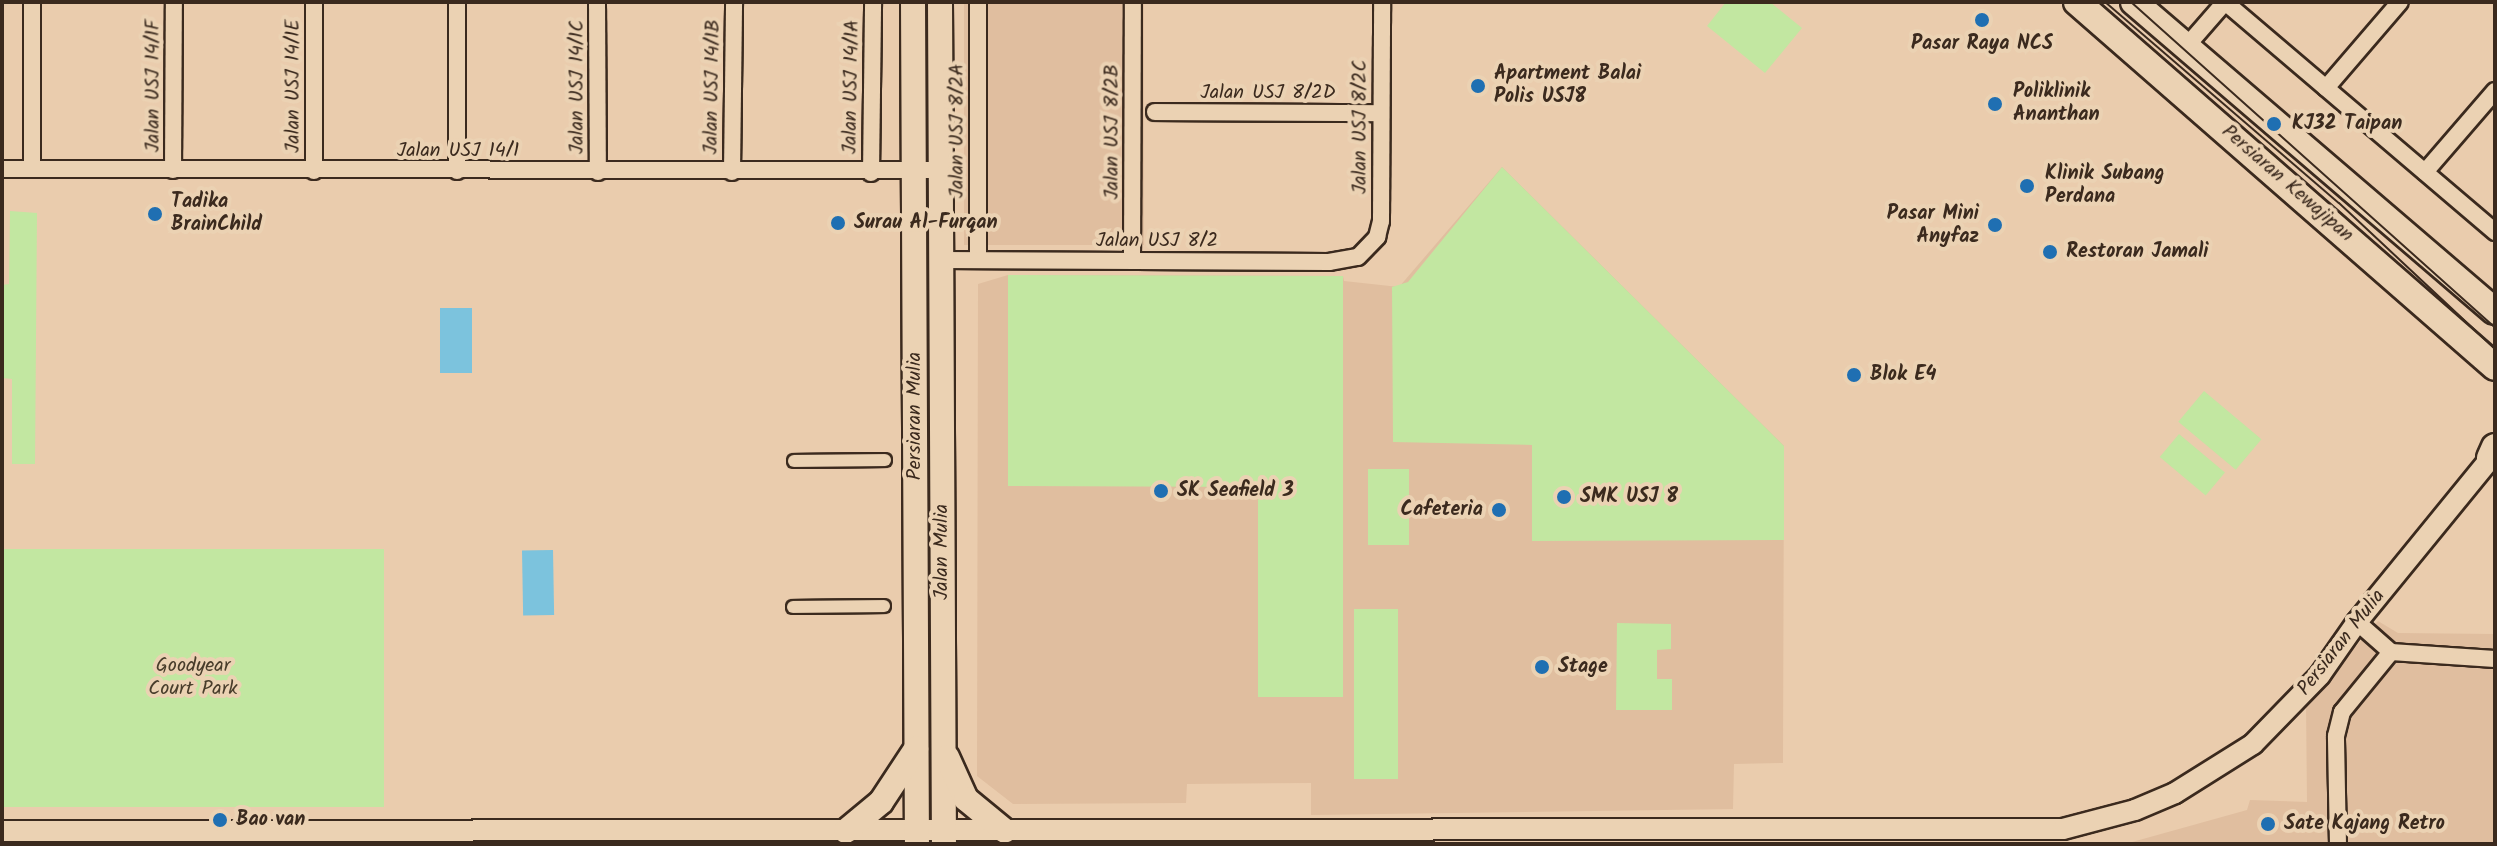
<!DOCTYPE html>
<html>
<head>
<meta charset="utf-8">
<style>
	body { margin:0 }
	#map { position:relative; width:2497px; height:846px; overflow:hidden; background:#eaccad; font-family:Kalam,sans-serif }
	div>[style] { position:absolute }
	.built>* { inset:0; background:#e0be9f; transform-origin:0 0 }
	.green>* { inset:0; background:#c2e7a1; transform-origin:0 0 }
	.water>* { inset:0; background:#7cc3dd; transform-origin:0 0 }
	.roads { filter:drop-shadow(2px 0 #3b2a1e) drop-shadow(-2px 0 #3b2a1e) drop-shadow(0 2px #3b2a1e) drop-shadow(0 -2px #3b2a1e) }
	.pedestrian>* { height:12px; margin:-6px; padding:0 6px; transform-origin:6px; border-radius:6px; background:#ebd2b3 }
	.minor>* { height:16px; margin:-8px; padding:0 8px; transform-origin:8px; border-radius:8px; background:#ebd2b3 }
	.tertiary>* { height:20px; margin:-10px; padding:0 10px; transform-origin:10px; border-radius:10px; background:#ebd2b3 }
	.secondary>* { height:24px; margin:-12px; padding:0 12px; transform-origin:12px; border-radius:12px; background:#ebd2b3 }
	.primary>* { height:26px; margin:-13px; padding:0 13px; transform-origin:13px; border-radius:13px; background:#ebd2b3 }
	.tram>* { height:2px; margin:-1px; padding:0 1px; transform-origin:1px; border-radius:1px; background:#3b2a1e }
	.dots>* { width:22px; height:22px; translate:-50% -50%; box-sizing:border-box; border:4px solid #ebd2b3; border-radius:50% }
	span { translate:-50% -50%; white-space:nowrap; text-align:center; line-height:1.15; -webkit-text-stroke:8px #ebd2b3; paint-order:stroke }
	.poi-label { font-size:20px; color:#3b2a1e; font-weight:700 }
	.left { translate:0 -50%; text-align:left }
	.right { translate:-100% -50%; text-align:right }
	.street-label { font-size:20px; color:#3b2a1e }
	.park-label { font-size:20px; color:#483d2b }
	.frame { position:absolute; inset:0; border:4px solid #3b2a1e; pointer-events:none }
</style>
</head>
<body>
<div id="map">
	<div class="built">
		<i style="left:964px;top:2px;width:180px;height:243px"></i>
		<i style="clip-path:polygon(1502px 167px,1784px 446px,1783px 763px,1734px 764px,1733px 809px,1311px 815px,1311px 783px,1187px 784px,1186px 803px,1013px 804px,977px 776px,978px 284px,1008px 275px,1343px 276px,1344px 281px,1399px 287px)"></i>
		<i style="clip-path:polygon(2378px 621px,2398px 633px,2495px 634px,2495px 844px,2125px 844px,2247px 810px,2250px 800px,2307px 802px,2306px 704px)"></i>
	</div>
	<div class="green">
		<i style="clip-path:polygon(1726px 2px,1770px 2px,1802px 28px,1765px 73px,1707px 26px)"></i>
		<i style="clip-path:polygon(1502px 167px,1784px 446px,1784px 540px,1532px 541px,1532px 445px,1393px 442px,1392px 287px,1408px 282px)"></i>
		<i style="clip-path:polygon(10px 211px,37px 213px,35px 464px,12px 464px,12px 379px,2px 378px,2px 285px,9px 284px)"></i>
		<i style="clip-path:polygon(1008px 275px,1343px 276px,1343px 697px,1258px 697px,1258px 487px,1008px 486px)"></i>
		<i style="left:2204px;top:391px;width:75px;height:40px;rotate:40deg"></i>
		<i style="left:2179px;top:434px;width:60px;height:30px;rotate:40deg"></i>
		<i style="left:1368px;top:469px;width:41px;height:76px"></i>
		<i style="left:384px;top:549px;width:258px;height:382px;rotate:90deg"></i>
		<i style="left:1398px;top:609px;width:170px;height:44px;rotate:90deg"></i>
		<i style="clip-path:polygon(1617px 623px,1671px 624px,1671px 649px,1657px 650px,1657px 679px,1672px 679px,1672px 710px,1616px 710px)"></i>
	</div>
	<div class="water">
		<i style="left:440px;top:308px;width:32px;height:65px"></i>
		<i style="left:553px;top:550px;width:65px;height:31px;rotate:89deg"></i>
	</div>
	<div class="roads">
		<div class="pedestrian">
			<i style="left:794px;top:461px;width:91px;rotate:-0.6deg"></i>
			<i style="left:793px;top:607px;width:91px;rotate:-0.6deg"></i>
		</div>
		<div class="minor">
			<i style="left:457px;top:2px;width:169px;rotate:90deg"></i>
			<i style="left:597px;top:2px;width:170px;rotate:89.7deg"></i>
			<i style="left:978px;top:2px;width:258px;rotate:90deg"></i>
			<i style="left:2225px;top:2px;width:355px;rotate:40.4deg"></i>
			<i style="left:2185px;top:48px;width:61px;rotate:-49deg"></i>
			<i style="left:2326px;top:88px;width:113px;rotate:-49.3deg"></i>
			<i style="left:1155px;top:112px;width:226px;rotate:0.3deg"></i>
			<i style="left:2px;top:169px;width:939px;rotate:0.06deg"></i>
			<i style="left:32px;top:169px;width:167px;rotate:-90deg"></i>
			<i style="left:173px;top:170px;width:168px;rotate:-89.7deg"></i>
			<i style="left:314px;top:171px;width:169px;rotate:-90deg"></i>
			<i style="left:732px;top:172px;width:170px;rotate:-89.3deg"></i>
			<i style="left:2425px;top:172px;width:107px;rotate:-49.2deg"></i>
			<i style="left:871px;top:173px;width:171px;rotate:-89.3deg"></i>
			<i style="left:942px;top:260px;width:387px;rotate:0.3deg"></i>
			<i style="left:1329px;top:262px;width:29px;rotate:-10deg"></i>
			<i style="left:1358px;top:257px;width:28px;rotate:-46deg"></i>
			<i style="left:1377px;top:237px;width:16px;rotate:-76deg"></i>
			<i style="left:1381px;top:221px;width:219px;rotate:-89.7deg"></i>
			<i style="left:1132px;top:261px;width:259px;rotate:-89.8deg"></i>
			<i style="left:2357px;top:622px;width:45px;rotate:41.4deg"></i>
			<i style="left:2391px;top:652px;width:104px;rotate:3.9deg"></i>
			<i style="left:2338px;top:844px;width:108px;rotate:-91.1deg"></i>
			<i style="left:2336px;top:736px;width:25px;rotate:-76deg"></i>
			<i style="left:2342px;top:712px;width:77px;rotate:-50.8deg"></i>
		</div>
		<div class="tertiary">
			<i style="left:2px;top:831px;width:2061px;rotate:-0.06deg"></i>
			<i style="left:2063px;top:829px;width:74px;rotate:-14.8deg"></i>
			<i style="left:2135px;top:810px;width:43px;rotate:-23deg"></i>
			<i style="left:2175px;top:793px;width:92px;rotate:-32.1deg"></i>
			<i style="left:2253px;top:744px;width:96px;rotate:-45.8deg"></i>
			<i style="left:2320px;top:675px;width:65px;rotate:-55.1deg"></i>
			<i style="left:2357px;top:622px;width:218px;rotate:-50.8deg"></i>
		</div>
		<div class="secondary">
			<i style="left:913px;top:2px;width:842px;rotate:89.73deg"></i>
			<i style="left:940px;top:2px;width:842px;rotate:89.73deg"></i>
			<i style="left:947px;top:757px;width:46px;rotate:65.7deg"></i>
			<i style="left:966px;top:799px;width:50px;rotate:39.4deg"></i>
			<i style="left:846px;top:831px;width:45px;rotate:-39.6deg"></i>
			<i style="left:881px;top:802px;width:64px;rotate:-56.6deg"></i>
		</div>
		<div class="primary">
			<i style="left:2077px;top:2px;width:555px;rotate:41.13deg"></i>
			<i style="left:2134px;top:2px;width:475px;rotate:40.6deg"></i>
			<i style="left:2490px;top:458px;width:12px;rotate:-66deg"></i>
		</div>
	</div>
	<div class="tram">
		<i style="left:2105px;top:2px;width:308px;rotate:40.7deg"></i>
		<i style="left:2339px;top:203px;width:214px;rotate:43.1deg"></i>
		<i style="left:2131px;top:2px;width:489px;rotate:41.8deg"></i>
	</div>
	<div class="dots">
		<i style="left:1982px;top:20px;background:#1f6fb2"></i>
		<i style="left:1478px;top:86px;background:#1f6fb2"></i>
		<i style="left:1995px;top:104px;background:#1f6fb2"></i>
		<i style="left:2274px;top:124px;background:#1f6fb2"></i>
		<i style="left:2027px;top:186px;background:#1f6fb2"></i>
		<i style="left:155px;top:214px;background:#1f6fb2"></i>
		<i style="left:838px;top:223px;background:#1f6fb2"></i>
		<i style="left:1995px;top:225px;background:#1f6fb2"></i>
		<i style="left:2050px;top:252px;background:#1f6fb2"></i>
		<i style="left:1854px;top:375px;background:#1f6fb2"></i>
		<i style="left:1161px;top:491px;background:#1f6fb2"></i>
		<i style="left:1564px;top:497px;background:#1f6fb2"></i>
		<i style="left:1499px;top:510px;background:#1f6fb2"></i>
		<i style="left:1542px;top:667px;background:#1f6fb2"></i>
		<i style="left:220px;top:820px;background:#1f6fb2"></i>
		<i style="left:2268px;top:824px;background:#1f6fb2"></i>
	</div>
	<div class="poi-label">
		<span style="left:1982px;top:44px">Pasar Raya NCS</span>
		<span class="left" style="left:1494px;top:86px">Apartment Balai<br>Polis USJ8</span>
		<span class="left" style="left:2013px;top:104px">Poliklinik<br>Ananthan</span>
		<span class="left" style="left:2292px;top:124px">KJ32 Taipan</span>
		<span class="left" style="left:2045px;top:186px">Klinik Subang<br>Perdana</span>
		<span class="left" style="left:171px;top:214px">Tadika<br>BrainChild</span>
		<span class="right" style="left:1979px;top:226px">Pasar Mini<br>Anyfaz</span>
		<span class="left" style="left:854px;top:223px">Surau Al-Furqan</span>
		<span class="left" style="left:2066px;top:252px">Restoran Jamali</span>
		<span class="left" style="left:1870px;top:375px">Blok E4</span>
		<span class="left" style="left:1177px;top:491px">SK Seafield 3</span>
		<span class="left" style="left:1580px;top:497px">SMK USJ 8</span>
		<span class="right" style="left:1483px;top:510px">Cafeteria</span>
		<span class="left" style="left:1558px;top:667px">Stage</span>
		<span class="left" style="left:236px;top:820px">Bao van</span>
		<span class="left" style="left:2284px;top:824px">Sate Kajang Retro</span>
	</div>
	<div class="street-label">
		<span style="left:154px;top:86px;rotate:-90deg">Jalan USJ 14/1F</span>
		<span style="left:294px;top:86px;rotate:-90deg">Jalan USJ 14/1E</span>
		<span style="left:578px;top:87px;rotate:-90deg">Jalan USJ 14/1C</span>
		<span style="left:713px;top:87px;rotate:-89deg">Jalan USJ 14/1B</span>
		<span style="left:852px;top:87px;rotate:-89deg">Jalan USJ 14/1A</span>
		<span style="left:1268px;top:93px">Jalan USJ 8/2D</span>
		<span style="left:1361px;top:127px;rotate:-90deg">Jalan USJ 8/2C</span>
		<span style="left:958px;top:131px;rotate:-90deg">Jalan USJ 8/2A</span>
		<span style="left:1113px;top:132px;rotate:-90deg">Jalan USJ 8/2B</span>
		<span style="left:458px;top:151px">Jalan USJ 14/1</span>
		<span style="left:2287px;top:184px;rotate:41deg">Persiaran Kewajipan</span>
		<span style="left:1157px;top:241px">Jalan USJ 8/2</span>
		<span style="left:915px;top:416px;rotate:-90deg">Persiaran Mulia</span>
		<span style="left:942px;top:552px;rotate:-90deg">Jalan Mulia</span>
		<span style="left:2342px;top:643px;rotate:-52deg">Persiaran Mulia</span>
	</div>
	<div class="park-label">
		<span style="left:193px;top:678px">Goodyear<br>Court Park</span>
	</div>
	<div class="frame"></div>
</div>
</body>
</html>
